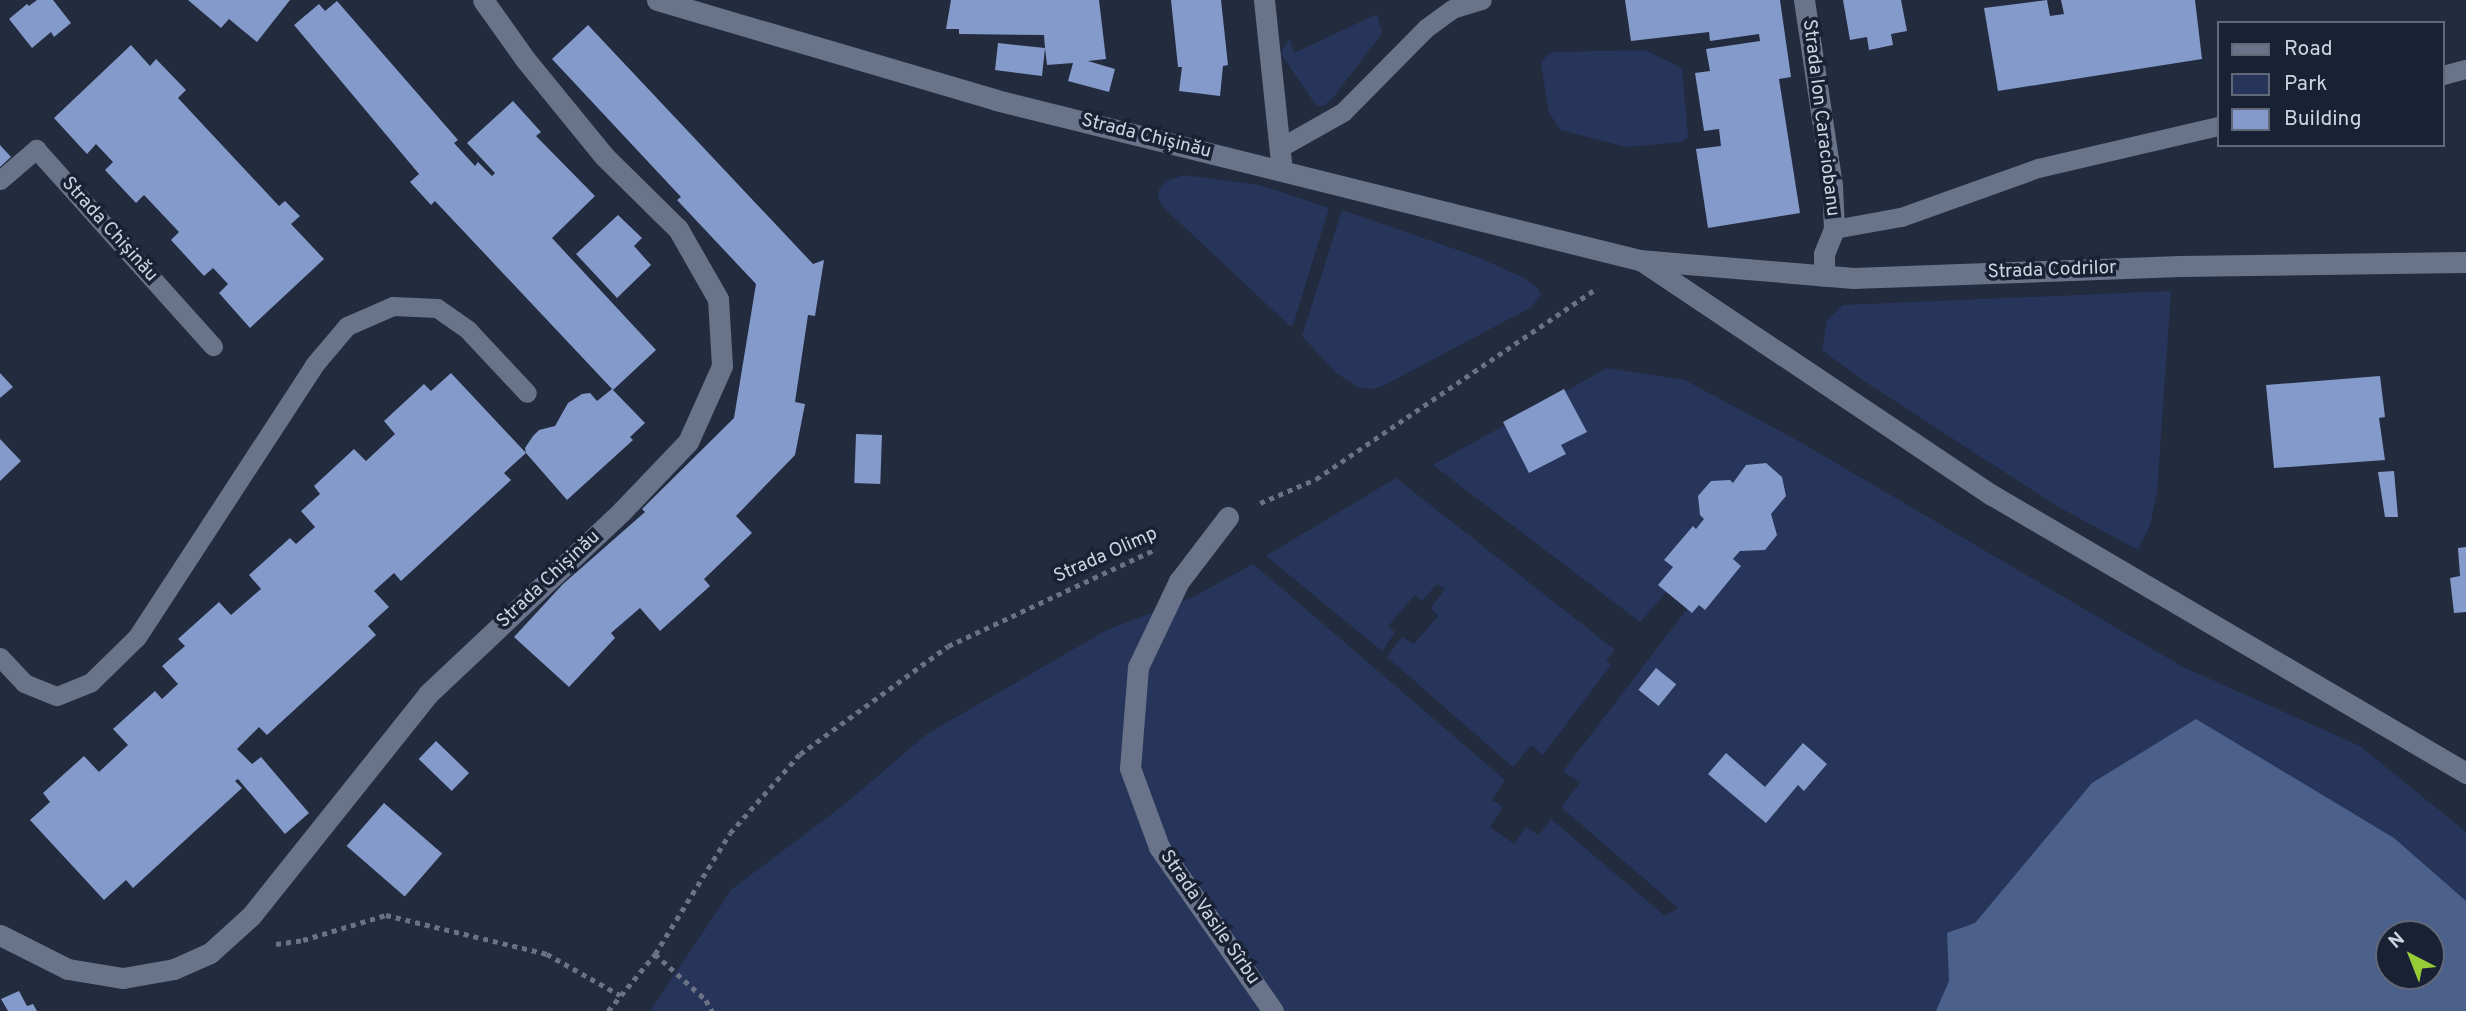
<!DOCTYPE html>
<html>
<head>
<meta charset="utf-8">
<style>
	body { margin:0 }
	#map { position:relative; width:2466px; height:1011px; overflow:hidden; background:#232b3f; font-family:Overpass,sans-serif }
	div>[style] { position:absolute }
	.green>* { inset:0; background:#263559 }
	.forest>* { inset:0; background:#4c608c }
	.building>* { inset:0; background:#849aca; transform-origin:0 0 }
	.path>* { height:4.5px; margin-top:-2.25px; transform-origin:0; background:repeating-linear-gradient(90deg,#6b7283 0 5px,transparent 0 10px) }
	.service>* { height:19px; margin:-9.5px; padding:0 9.5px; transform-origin:9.5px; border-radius:9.5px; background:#69748b }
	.minor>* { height:21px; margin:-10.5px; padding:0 10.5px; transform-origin:10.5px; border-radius:10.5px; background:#69748b }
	span { translate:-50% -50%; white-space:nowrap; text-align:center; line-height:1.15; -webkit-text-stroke:7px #192234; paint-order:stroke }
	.street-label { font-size:19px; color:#cdd3e0 }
	.legend { position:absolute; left:2217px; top:21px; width:228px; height:126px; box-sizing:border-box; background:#192234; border:2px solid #616979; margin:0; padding:9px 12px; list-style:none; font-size:21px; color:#cdd3e0 }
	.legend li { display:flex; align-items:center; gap:14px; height:35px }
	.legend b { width:35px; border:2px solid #616979 }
	.north { position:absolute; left:2375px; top:920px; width:70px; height:70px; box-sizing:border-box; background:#192234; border:2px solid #616979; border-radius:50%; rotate:318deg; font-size:19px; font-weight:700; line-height:28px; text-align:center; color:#cdd3e0 }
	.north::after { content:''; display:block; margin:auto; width:24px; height:32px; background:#97cc39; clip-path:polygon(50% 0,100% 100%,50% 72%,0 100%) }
</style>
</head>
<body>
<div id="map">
	<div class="green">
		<i style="clip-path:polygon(1377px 14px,1382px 33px,1332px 99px,1323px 106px,1316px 105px,1281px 54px,1286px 43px,1290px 39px,1294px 53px)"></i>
		<i style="clip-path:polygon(1645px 50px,1682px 68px,1688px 137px,1682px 142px,1626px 147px,1561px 130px,1549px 113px,1541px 63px,1546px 57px,1552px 52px)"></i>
		<i style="clip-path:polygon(1184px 175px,1260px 185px,1329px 208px,1293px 325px,1290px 326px,1163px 207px,1158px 199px,1159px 189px,1166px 181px)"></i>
		<i style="clip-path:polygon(1342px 210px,1475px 256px,1522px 277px,1537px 287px,1541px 295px,1530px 308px,1385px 385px,1373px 389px,1359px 388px,1336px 373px,1302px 336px)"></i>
		<i style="clip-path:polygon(2171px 291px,2157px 492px,2150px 525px,2138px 550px,2055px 505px,1867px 383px,1822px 350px,1827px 320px,1843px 305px)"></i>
		<i style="clip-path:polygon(evenodd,1607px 368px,1685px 380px,1802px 443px,2183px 667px,2360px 746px,2466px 832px,2466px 1011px,650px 1011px,732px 889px,845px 804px,927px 734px,1107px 630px,1193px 597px,1253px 564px,1505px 780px,1492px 800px,1503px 807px,1490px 827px,1514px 844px,1526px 827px,1539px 835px,1551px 819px,1665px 916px,1678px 908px,1561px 807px,1580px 783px,1563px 771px,1704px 587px,1684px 572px,1640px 622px,1433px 465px,1607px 368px,2389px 934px,2431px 934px,2431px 976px,2389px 976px,2389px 934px)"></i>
		<i style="clip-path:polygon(1396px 478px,1615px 650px,1606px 661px,1611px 665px,1543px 755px,1531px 745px,1513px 767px,1387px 657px,1402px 637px,1414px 644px,1438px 616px,1431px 608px,1445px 589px,1437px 584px,1422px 601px,1415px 595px,1388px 626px,1395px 632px,1382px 651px,1266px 556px)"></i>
	</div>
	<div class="forest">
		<i style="clip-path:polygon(evenodd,2196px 719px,2394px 838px,2466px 901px,2466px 1011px,1936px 1011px,1949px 981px,1947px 933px,1975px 923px,2092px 783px,2196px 719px,2389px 934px,2431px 934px,2431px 976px,2389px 976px,2389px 934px)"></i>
	</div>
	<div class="building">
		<i style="clip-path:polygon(37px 0,53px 0,71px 23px,54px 37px,51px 32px,32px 48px,9px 19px,27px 4px,29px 6px)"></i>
		<i style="clip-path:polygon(188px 0,290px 0,257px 42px,229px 19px,221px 28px)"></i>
		<i style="clip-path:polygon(951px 0,1099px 0,1106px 59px,1088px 61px,1115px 69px,1109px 92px,1068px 81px,1073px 63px,1047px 65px,1045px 48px,1042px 76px,995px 70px,998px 43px,1045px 48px,1044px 35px,959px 34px,959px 29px,946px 29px)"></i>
		<i style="clip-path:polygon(1171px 0,1221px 0,1228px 65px,1223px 66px,1220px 96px,1179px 91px,1182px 67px,1178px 67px)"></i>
		<i style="clip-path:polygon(1625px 0,1780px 0,1791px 77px,1779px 79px,1800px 213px,1708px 228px,1696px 149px,1721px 146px,1719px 129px,1704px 131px,1695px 73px,1710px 71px,1706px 49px,1760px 41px,1759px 34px,1710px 41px,1709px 32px,1631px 41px)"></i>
		<i style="clip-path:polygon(1843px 0,1901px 0,1907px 31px,1891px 34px,1893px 45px,1869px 50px,1867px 37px,1850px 40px)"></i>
		<i style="clip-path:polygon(2047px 0,2050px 16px,2064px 14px,2061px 0,2195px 0,2202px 59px,1998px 91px,1984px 8px)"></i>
		<i style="clip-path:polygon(337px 1px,458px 140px,454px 143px,475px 166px,478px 162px,492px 176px,495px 173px,467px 143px,513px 101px,541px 132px,536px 136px,595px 196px,552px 238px,656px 350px,613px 390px,435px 201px,431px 205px,410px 182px,419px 174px,294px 25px,319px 4px,325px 11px)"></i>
		<i style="clip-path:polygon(588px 25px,813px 264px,824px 260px,815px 316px,808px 315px,795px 402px,805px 404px,795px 455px,736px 516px,752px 533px,704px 579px,710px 586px,660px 631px,640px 608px,611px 633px,615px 638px,569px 687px,514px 637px,563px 584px,645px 512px,642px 509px,734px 418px,756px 284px,677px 200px,681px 197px,552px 59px)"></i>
		<i style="clip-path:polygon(131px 45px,150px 66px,156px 59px,186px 90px,178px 98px,279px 206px,285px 201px,300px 216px,291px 224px,324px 259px,250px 328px,219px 293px,228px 284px,213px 268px,204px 276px,171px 240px,179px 232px,144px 195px,136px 203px,105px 170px,113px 162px,96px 144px,87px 154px,54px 118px)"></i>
		<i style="clip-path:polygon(0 145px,11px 157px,0 167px)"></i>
		<i style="clip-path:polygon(618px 215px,642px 238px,634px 246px,651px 265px,617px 298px,576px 254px)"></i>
		<i style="clip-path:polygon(0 373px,13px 387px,0 398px)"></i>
		<i style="clip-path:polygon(451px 373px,526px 453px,525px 448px,533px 436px,539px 430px,555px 426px,568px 403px,582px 394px,590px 393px,597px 401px,612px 389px,645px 423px,630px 437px,633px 440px,567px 500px,526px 453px,504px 473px,511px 480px,401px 581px,394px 573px,374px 591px,389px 607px,368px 626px,376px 635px,267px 735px,259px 727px,237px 749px,252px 764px,261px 757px,309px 813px,285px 834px,238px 779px,235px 781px,242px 788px,133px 888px,126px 880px,104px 900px,30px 820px,50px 802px,43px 793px,84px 756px,99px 772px,128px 745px,113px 729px,155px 691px,162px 699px,178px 684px,162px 666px,185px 646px,178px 639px,219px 602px,231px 615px,261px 589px,249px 575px,290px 538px,296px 544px,315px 527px,301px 511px,320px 494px,314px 486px,354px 449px,366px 461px,395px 434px,384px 421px,424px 384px,431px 391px)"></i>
		<i style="clip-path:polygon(2380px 376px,2385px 417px,2379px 418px,2385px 460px,2274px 468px,2266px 385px)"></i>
		<i style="clip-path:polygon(1564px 389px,1587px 432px,1561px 445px,1566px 454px,1529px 473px,1503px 422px)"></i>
		<i style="left:856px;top:434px;width:26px;height:49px;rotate:2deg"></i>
		<i style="clip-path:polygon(0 439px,21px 461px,0 481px)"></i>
		<i style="clip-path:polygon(1766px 463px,1782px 477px,1786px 496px,1771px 514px,1777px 535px,1765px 550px,1740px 551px,1733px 559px,1741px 566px,1705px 610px,1699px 605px,1692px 613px,1658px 585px,1673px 567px,1664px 560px,1693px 526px,1696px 529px,1704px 519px,1700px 515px,1698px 496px,1711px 481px,1730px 480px,1733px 483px,1746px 465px)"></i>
		<i style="clip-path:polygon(2394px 471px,2398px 517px,2385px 517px,2378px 472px)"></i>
		<i style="clip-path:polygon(2466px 547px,2466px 612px,2454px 613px,2450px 578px,2460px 576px,2458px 548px)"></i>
		<i style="left:1656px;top:668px;width:26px;height:28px;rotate:39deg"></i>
		<i style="left:436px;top:741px;width:46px;height:25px;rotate:44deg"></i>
		<i style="clip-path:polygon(1803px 743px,1827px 764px,1804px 791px,1798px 785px,1766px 823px,1708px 774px,1726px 753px,1765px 787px)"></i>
		<i style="left:384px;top:803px;width:77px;height:57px;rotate:41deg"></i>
		<i style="clip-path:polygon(19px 991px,27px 1006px,33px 1004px,37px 1011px,8px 1011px,1px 999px)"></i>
	</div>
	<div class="path">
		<i style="left:1260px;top:503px;width:61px;rotate:-23.2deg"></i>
		<i style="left:1316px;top:479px;width:340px;rotate:-34.2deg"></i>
		<i style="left:276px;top:944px;width:27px;rotate:-8deg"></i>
		<i style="left:303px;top:940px;width:87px;rotate:-16.8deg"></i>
		<i style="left:386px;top:915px;width:166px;rotate:13.6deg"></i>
		<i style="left:547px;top:954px;width:84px;rotate:29.3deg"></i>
		<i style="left:655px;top:954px;width:69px;rotate:42deg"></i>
		<i style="left:706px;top:1000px;width:13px;rotate:61deg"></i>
		<i style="left:608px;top:1011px;width:74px;rotate:-50.5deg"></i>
		<i style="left:655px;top:954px;width:142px;rotate:-58.2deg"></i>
		<i style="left:730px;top:833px;width:106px;rotate:-48.5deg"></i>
		<i style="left:800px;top:754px;width:183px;rotate:-36.1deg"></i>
		<i style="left:948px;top:646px;width:230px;rotate:-25deg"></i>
	</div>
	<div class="service">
		<i style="left:2443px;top:75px;width:24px;rotate:-15deg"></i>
		<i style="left:1281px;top:147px;width:71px;rotate:-29.4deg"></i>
		<i style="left:1343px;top:112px;width:118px;rotate:-45.3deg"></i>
		<i style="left:1426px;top:28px;width:32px;rotate:-36deg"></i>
		<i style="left:1452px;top:9px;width:31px;rotate:-17deg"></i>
		<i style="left:0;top:180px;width:48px;rotate:-40.7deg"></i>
		<i style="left:36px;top:149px;width:265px;rotate:48.1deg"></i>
		<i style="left:1834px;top:229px;width:68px;rotate:-10.2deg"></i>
		<i style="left:1901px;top:217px;width:145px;rotate:-19.7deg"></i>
		<i style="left:2038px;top:168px;width:186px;rotate:-13.1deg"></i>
		<i style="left:0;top:657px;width:35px;rotate:47deg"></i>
		<i style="left:24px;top:683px;width:35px;rotate:22deg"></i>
		<i style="left:57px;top:696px;width:37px;rotate:-22deg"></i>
		<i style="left:91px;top:682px;width:64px;rotate:-44.4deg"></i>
		<i style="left:137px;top:637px;width:325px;rotate:-56.9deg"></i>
		<i style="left:314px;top:365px;width:51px;rotate:-49.8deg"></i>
		<i style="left:347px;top:326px;width:50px;rotate:-23.5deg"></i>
		<i style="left:393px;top:306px;width:44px;rotate:2.6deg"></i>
		<i style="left:437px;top:308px;width:38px;rotate:35deg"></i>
		<i style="left:468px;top:330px;width:86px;rotate:46.9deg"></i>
	</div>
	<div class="minor">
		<i style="left:657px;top:0;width:353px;rotate:16.4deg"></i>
		<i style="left:996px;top:100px;width:663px;rotate:13.97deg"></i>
		<i style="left:1639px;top:260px;width:215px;rotate:4.8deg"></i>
		<i style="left:1853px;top:278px;width:327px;rotate:-2.1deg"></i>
		<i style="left:2180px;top:266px;width:286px;rotate:-0.8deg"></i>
		<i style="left:1264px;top:0;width:171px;rotate:84deg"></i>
		<i style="left:1804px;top:0;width:188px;rotate:81.4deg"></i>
		<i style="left:1832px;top:186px;width:43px;rotate:87.3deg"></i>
		<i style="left:1834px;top:229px;width:27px;rotate:112deg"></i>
		<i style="left:1824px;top:254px;width:22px;rotate:90deg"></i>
		<i style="left:1642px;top:261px;width:421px;rotate:33.8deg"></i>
		<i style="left:1992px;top:495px;width:550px;rotate:30.39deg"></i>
		<i style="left:1228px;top:517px;width:81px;rotate:127.4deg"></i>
		<i style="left:1179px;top:581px;width:95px;rotate:115.5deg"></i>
		<i style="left:1138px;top:667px;width:101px;rotate:94.5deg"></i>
		<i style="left:1130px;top:768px;width:84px;rotate:69.8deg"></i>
		<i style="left:1159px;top:847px;width:200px;rotate:55.2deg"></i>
		<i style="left:0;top:935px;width:76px;rotate:26.6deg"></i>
		<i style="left:68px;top:969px;width:56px;rotate:9.3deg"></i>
		<i style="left:123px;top:978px;width:52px;rotate:-10deg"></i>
		<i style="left:174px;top:969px;width:39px;rotate:-24deg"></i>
		<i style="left:210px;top:953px;width:55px;rotate:-42.1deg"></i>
		<i style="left:251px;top:916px;width:284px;rotate:-51.4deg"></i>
		<i style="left:428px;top:694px;width:267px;rotate:-43.3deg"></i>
		<i style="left:622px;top:511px;width:95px;rotate:-46.3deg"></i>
		<i style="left:688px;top:442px;width:83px;rotate:-65.9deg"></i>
		<i style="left:722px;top:366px;width:67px;rotate:-93.4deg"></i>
		<i style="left:718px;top:299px;width:81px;rotate:-119.7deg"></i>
		<i style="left:678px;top:229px;width:104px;rotate:-135.4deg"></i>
		<i style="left:604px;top:156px;width:125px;rotate:-129.2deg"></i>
		<i style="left:525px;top:59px;width:72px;rotate:-125.4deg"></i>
	</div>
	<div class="street-label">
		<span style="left:1820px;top:118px;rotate:83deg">Strada Ion Caraciobanu</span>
		<span style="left:1146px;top:137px;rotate:14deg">Strada Chișinău</span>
		<span style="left:109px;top:230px;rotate:48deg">Strada Chișinău</span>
		<span style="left:2052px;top:271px;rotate:-2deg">Strada Codrilor</span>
		<span style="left:1106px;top:556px;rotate:-24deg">Strada Olimp</span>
		<span style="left:549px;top:580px;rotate:-43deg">Strada Chișinău</span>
		<span style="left:1209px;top:918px;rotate:55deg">Strada Vasile Sîrbu</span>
	</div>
	<ul class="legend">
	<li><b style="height:9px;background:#69748b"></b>Road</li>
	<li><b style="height:19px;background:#263559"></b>Park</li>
	<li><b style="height:19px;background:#849aca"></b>Building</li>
	</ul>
	<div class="north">N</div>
</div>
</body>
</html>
